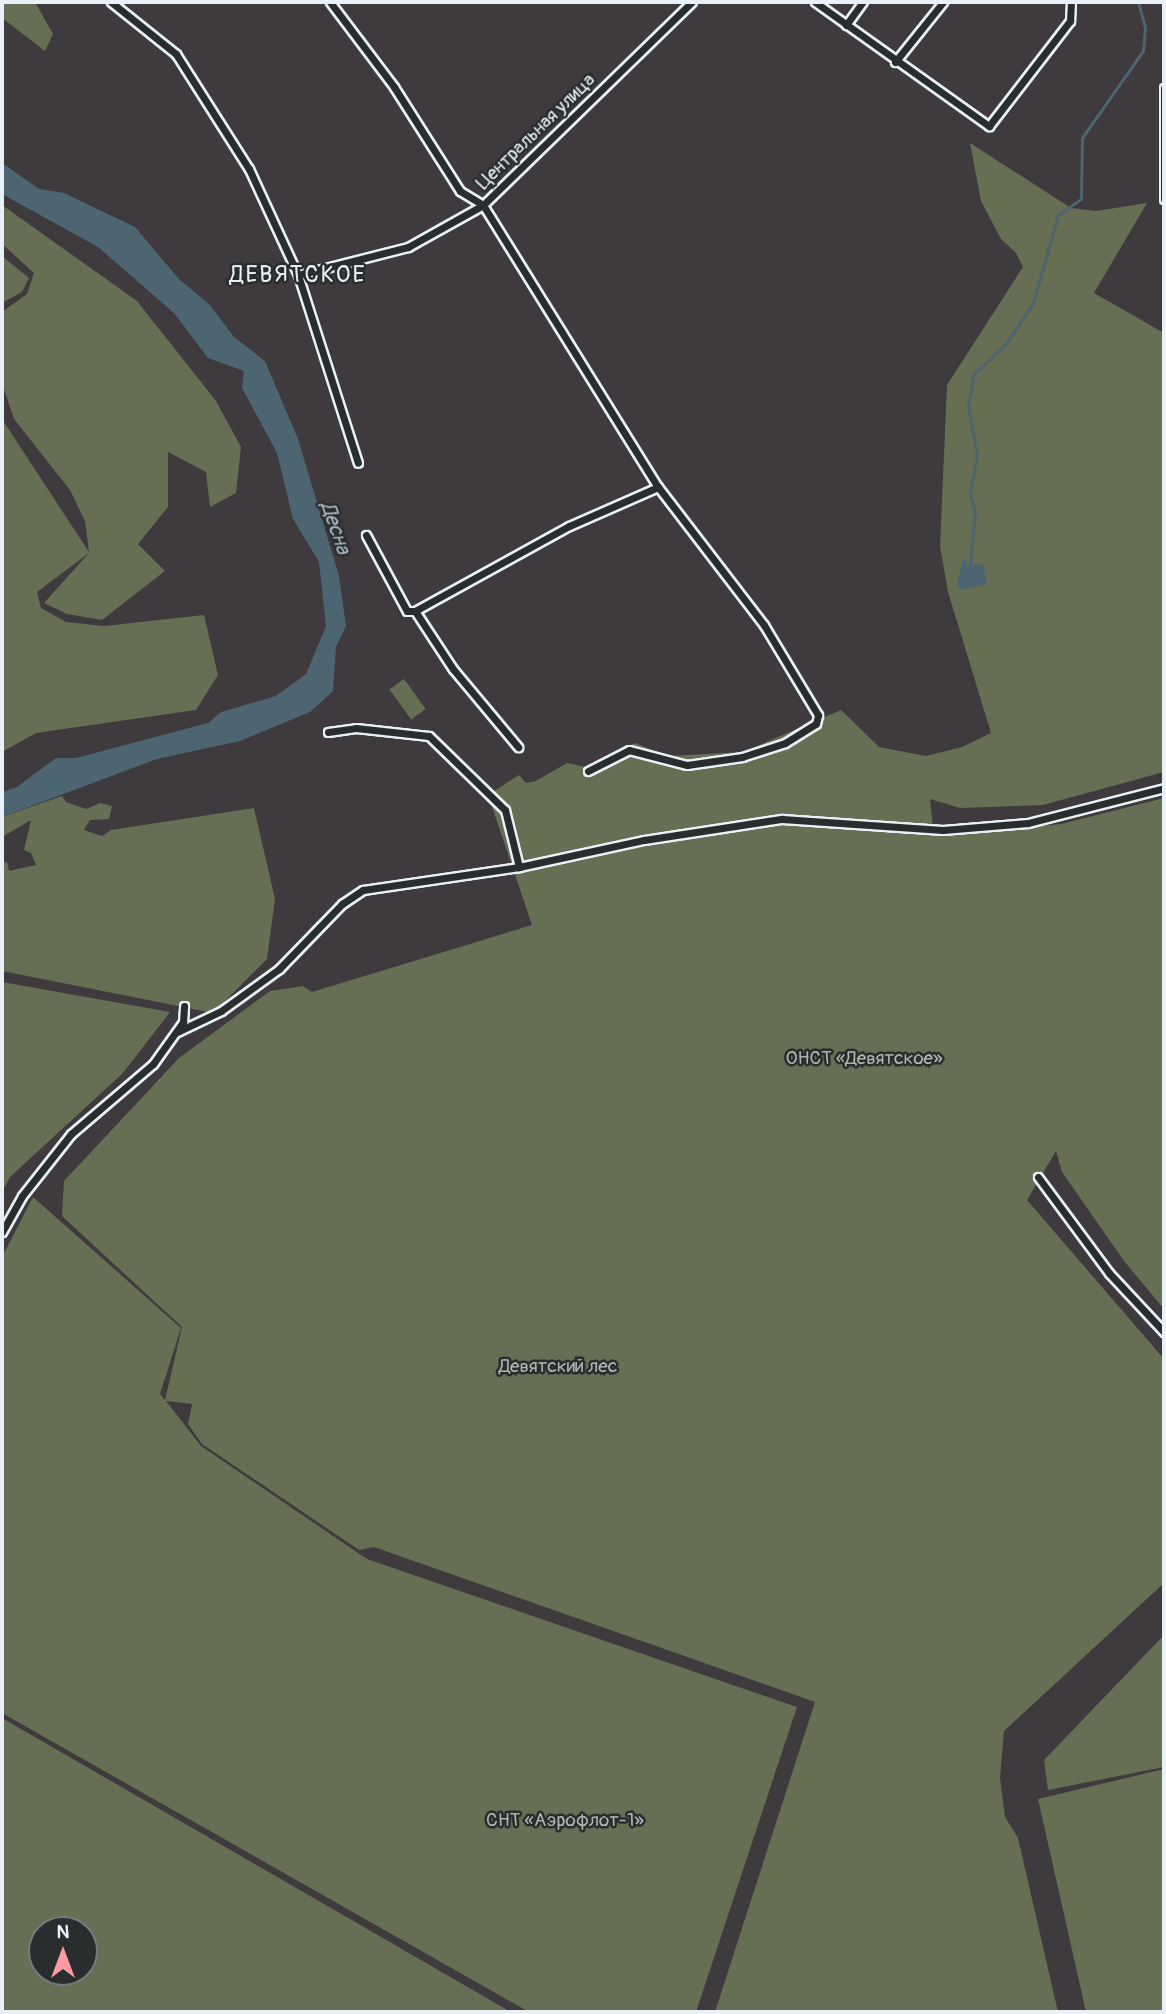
<!DOCTYPE html>
<html>
<head>
<meta charset="utf-8">
<style>
	body { margin:0 }
	#map { position:relative; width:1166px; height:2014px; overflow:hidden; background:#3e3a3d; font-family:Pangolin,sans-serif }
	div>[style] { position:absolute }
	.green>* { inset:0; background:#666e54; transform-origin:0 0 }
	.water>* { inset:0; background:#4d6471 }
	.stream>* { height:2.5px; margin:-1.25px; padding:0 1.25px; transform-origin:1.25px; border-radius:1.25px; background:#4d6471 }
	.roads { filter:drop-shadow(2px 0 #e8f1f8) drop-shadow(-2px 0 #e8f1f8) drop-shadow(0 2px #e8f1f8) drop-shadow(0 -2px #e8f1f8) }
	.street>* { height:7px; margin:-3.5px; padding:0 3.5px; transform-origin:3.5px; border-radius:3.5px; background:#2a2d2e }
	span { translate:-50% -50%; white-space:nowrap; text-align:center; line-height:1.15; -webkit-text-stroke:5px #2a2d2e; paint-order:stroke }
	.street-label { font-size:19px; color:#e8f1f8 }
	.park-label { font-size:19px; color:#aeb6ae }
	.water-label { font-size:21px; color:#aab9c2; font-style:italic }
	.quarter-label { font-size:23px; color:#e8f1f8; letter-spacing:2px }
	.frame { position:absolute; inset:0; border:4px solid #e8f1f8; pointer-events:none }
	.north { position:absolute; left:28px; top:1916px; width:70px; height:70px; box-sizing:border-box; background:#2a2d2e; border:2px solid #767b7f; border-radius:50%; rotate:0deg; font-size:19px; font-weight:700; line-height:28px; text-align:center; color:#e8f1f8 }
	.north::after { content:''; display:block; margin:auto; width:24px; height:32px; background:#ff9aa2; clip-path:polygon(50% 0,100% 100%,50% 72%,0 100%) }
</style>
</head>
<body>
<div id="map">
	<div class="green">
		<i style="clip-path:polygon(2px 2px,35px 2px,53px 34px,45px 51px,2px 18px)"></i>
		<i style="clip-path:polygon(970px 143px,1071px 208px,1096px 211px,1147px 203px,1094px 293px,1164px 333px,1164px 772px,1043px 805px,960px 808px,930px 799px,934px 836px,1061px 824px,1164px 798px,1164px 1309px,1124px 1261px,1062px 1172px,1056px 1151px,1027px 1200px,1164px 1359px,1164px 1583px,1004px 1731px,1000px 1778px,1005px 1817px,1018px 1838px,1058px 2012px,715px 2012px,815px 1702px,374px 1547px,359px 1550px,202px 1444px,188px 1424px,192px 1404px,166px 1401px,201px 1446px,367px 1559px,797px 1707px,696px 2012px,529px 2012px,2px 1713px,2px 1257px,33px 1197px,181px 1328px,160px 1394px,165px 1400px,182px 1327px,62px 1216px,64px 1181px,179px 1058px,270px 991px,303px 986px,312px 992px,532px 925px,488px 795px,519px 775px,526px 783px,536px 781px,567px 763px,585px 767px,635px 743px,668px 756px,743px 752px,841px 710px,879px 747px,926px 756px,962px 747px,991px 733px,948px 592px,940px 546px,947px 385px,1023px 267px,1016px 253px,1001px 239px,981px 201px)"></i>
		<i style="clip-path:polygon(2px 205px,137px 301px,216px 401px,241px 447px,236px 493px,210px 507px,206px 472px,168px 452px,168px 507px,138px 544px,165px 571px,102px 620px,67px 614px,44px 603px,89px 553px,37px 592px,41px 608px,66px 622px,104px 626px,204px 615px,218px 675px,196px 710px,36px 733px,2px 752px,2px 419px,89px 552px,85px 521px,70px 490px,14px 419px,2px 383px,2px 312px,27px 294px,34px 273px,2px 244px)"></i>
		<i style="clip-path:polygon(2px 256px,29px 278px,22px 292px,2px 303px)"></i>
		<i style="left:404px;top:679px;width:37px;height:18px;rotate:54deg"></i>
		<i style="clip-path:polygon(62px 796px,66px 802px,86px 809px,100px 803px,112px 806px,109px 819px,90px 820px,84px 830px,102px 836px,111px 830px,254px 808px,275px 899px,267px 959px,213px 1013px,2px 971px,2px 863px,7px 862px,9px 871px,36px 865px,31px 853px,24px 850px,31px 820px,2px 837px,2px 817px)"></i>
		<i style="clip-path:polygon(2px 982px,170px 1012px,123px 1073px,10px 1177px,2px 1192px)"></i>
		<i style="clip-path:polygon(1164px 1635px,1164px 1767px,1048px 1790px,1044px 1760px)"></i>
		<i style="clip-path:polygon(evenodd,2px 1718px,511px 2012px,512px 2012px,2px 2012px,2px 1718px,42px 1930px,84px 1930px,84px 1972px,42px 1972px,42px 1930px)"></i>
		<i style="clip-path:polygon(1164px 1769px,1164px 2012px,1086px 2012px,1038px 1799px)"></i>
	</div>
	<div class="water">
		<i style="clip-path:polygon(2px 163px,39px 189px,64px 193px,135px 227px,179px 279px,210px 305px,234px 337px,265px 361px,298px 439px,339px 576px,346px 626px,336px 647px,333px 691px,310px 712px,240px 741px,157px 759px,2px 817px,2px 792px,17px 787px,56px 758px,76px 758px,208px 723px,221px 712px,276px 696px,306px 674px,326px 626px,319px 562px,293px 519px,277px 453px,242px 388px,244px 371px,208px 358px,174px 313px,98px 247px,2px 194px)"></i>
		<i style="clip-path:polygon(963px 558px,970px 565px,983px 563px,987px 581px,983px 585px,960px 590px,957px 584px)"></i>
	</div>
	<div class="stream">
		<i style="left:970px;top:565px;width:53px;rotate:-84.6deg"></i>
		<i style="left:975px;top:512px;width:18px;rotate:-106deg"></i>
		<i style="left:970px;top:495px;width:42px;rotate:-80.3deg"></i>
		<i style="left:977px;top:454px;width:48px;rotate:-100.8deg"></i>
		<i style="left:968px;top:407px;width:34px;rotate:-80deg"></i>
		<i style="left:974px;top:374px;width:42px;rotate:-43.1deg"></i>
		<i style="left:1005px;top:345px;width:50px;rotate:-56.3deg"></i>
		<i style="left:1033px;top:303px;width:91px;rotate:-74.1deg"></i>
		<i style="left:1058px;top:215px;width:28px;rotate:-35deg"></i>
		<i style="left:1081px;top:199px;width:61px;rotate:-89.1deg"></i>
		<i style="left:1082px;top:138px;width:106px;rotate:-55deg"></i>
		<i style="left:1143px;top:51px;width:23px;rotate:-85deg"></i>
		<i style="left:1145px;top:28px;width:27px;rotate:-105deg"></i>
	</div>
	<div class="roads">
		<div class="street">
			<i style="left:111px;top:2px;width:83px;rotate:38.7deg"></i>
			<i style="left:176px;top:54px;width:136px;rotate:57.6deg"></i>
			<i style="left:249px;top:169px;width:117px;rotate:65.2deg"></i>
			<i style="left:298px;top:275px;width:197px;rotate:72.3deg"></i>
			<i style="left:330px;top:2px;width:106px;rotate:53deg"></i>
			<i style="left:394px;top:87px;width:123px;rotate:57.6deg"></i>
			<i style="left:460px;top:191px;width:27px;rotate:31deg"></i>
			<i style="left:483px;top:205px;width:332px;rotate:58.2deg"></i>
			<i style="left:658px;top:487px;width:97px;rotate:156.3deg"></i>
			<i style="left:569px;top:526px;width:176px;rotate:151.1deg"></i>
			<i style="left:415px;top:611px;width:69px;rotate:56.8deg"></i>
			<i style="left:453px;top:669px;width:102px;rotate:50.2deg"></i>
			<i style="left:815px;top:2px;width:214px;rotate:35.5deg"></i>
			<i style="left:989px;top:126px;width:133px;rotate:-52.4deg"></i>
			<i style="left:1070px;top:21px;width:19px;rotate:-87deg"></i>
			<i style="left:846px;top:25px;width:29px;rotate:-54deg"></i>
			<i style="left:895px;top:62px;width:77px;rotate:-51.3deg"></i>
			<i style="left:1164px;top:88px;width:111px;rotate:90deg"></i>
			<i style="left:298px;top:275px;width:114px;rotate:-14.3deg"></i>
			<i style="left:408px;top:247px;width:86px;rotate:-29.2deg"></i>
			<i style="left:483px;top:205px;width:291px;rotate:-44.2deg"></i>
			<i style="left:366px;top:535px;width:86px;rotate:61.7deg"></i>
			<i style="left:407px;top:611px;width:8px"></i>
			<i style="left:328px;top:732px;width:28px;rotate:-8deg"></i>
			<i style="left:356px;top:728px;width:73px;rotate:6.3deg"></i>
			<i style="left:429px;top:736px;width:106px;rotate:44.2deg"></i>
			<i style="left:505px;top:810px;width:59px;rotate:76.2deg"></i>
			<i style="left:588px;top:771px;width:46px;rotate:-27.1deg"></i>
			<i style="left:629px;top:750px;width:60px;rotate:14.5deg"></i>
			<i style="left:687px;top:765px;width:56px;rotate:-8.3deg"></i>
			<i style="left:742px;top:757px;width:45px;rotate:-18deg"></i>
			<i style="left:785px;top:743px;width:36px;rotate:-32deg"></i>
			<i style="left:816px;top:724px;width:9px;rotate:-77deg"></i>
			<i style="left:818px;top:715px;width:105px;rotate:-121deg"></i>
			<i style="left:764px;top:625px;width:174px;rotate:-127.5deg"></i>
			<i style="left:177px;top:1032px;width:49px;rotate:-25.5deg"></i>
			<i style="left:221px;top:1011px;width:72px;rotate:-35.9deg"></i>
			<i style="left:279px;top:969px;width:91px;rotate:-45.9deg"></i>
			<i style="left:342px;top:904px;width:25px;rotate:-34deg"></i>
			<i style="left:363px;top:890px;width:158px;rotate:-8.4deg"></i>
			<i style="left:519px;top:867px;width:128px;rotate:-12.2deg"></i>
			<i style="left:644px;top:840px;width:140px;rotate:-8.7deg"></i>
			<i style="left:782px;top:819px;width:161px;rotate:3.9deg"></i>
			<i style="left:943px;top:830px;width:85px;rotate:-4.7deg"></i>
			<i style="left:1028px;top:823px;width:140px;rotate:-14.4deg"></i>
			<i style="left:1038px;top:1177px;width:119px;rotate:53.5deg"></i>
			<i style="left:1109px;top:1273px;width:81px;rotate:47deg"></i>
			<i style="left:2px;top:1232px;width:41px;rotate:-60.9deg"></i>
			<i style="left:22px;top:1196px;width:79px;rotate:-51.7deg"></i>
			<i style="left:71px;top:1134px;width:108px;rotate:-40.5deg"></i>
			<i style="left:153px;top:1064px;width:52px;rotate:-54.5deg"></i>
			<i style="left:183px;top:1022px;width:16px;rotate:-86deg"></i>
		</div>
	</div>
	<div class="street-label">
		<span style="left:536px;top:132px;rotate:-44deg">Центральная улица</span>
	</div>
	<div class="park-label">
		<span style="left:864px;top:1059px">ОНСТ «Девятское»</span>
		<span style="left:558px;top:1367px">Девятский лес</span>
		<span style="left:565px;top:1821px">СНТ «Аэрофлот-1»</span>
	</div>
	<div class="water-label">
		<span style="left:335px;top:528px;rotate:71deg">Десна</span>
	</div>
	<div class="quarter-label">
		<span style="left:298px;top:275px">ДЕВЯТСКОЕ</span>
	</div>
	<div class="frame"></div>
	<div class="north">N</div>
</div>
</body>
</html>
